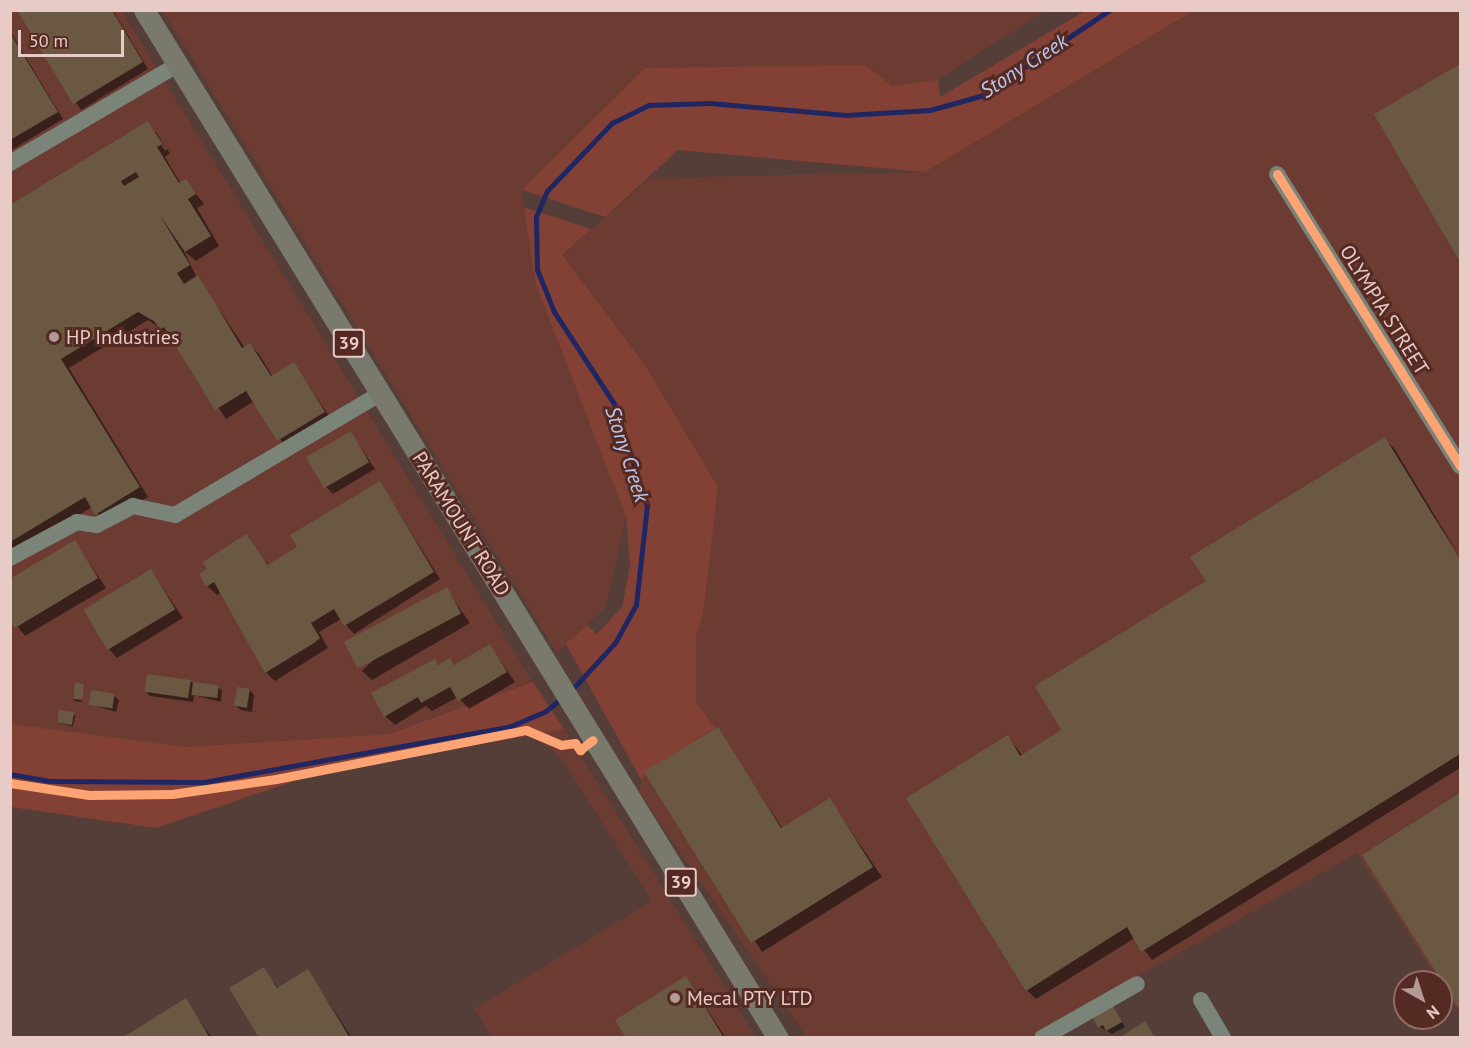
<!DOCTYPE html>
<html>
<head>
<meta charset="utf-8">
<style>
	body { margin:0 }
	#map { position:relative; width:1471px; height:1048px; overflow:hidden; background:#553d38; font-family:"PT Sans",sans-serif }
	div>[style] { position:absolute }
	.built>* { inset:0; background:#6c3c33 }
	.green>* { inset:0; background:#834136 }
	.shadow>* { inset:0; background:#0007; transform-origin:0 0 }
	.stream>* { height:4.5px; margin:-2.25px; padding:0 2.25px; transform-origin:2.25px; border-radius:2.25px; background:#202662 }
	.building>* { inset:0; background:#6a5842; transform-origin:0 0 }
	.minor>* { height:16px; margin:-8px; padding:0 8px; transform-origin:8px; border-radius:8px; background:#7a8479 }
	.major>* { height:21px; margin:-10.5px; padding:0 10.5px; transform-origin:10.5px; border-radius:10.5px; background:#7a796e }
	.cycleway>* { height:9px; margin:-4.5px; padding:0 4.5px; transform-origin:4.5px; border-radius:4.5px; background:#fda474 }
	.dots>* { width:16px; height:16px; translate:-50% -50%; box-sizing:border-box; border:3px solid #552a22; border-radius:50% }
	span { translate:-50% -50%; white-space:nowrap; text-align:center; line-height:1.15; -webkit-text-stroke:6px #552a22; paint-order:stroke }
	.shield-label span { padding:2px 4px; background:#552a22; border:2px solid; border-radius:4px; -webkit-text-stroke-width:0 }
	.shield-label { font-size:18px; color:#e8cbc6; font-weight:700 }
	.street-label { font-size:20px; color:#e8cbc6 }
	.poi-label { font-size:20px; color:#e8cbc6 }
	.left { translate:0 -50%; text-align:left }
	.water-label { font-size:21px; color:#bac7ef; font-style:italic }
	.frame { position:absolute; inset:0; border:12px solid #e8cbc6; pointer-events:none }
	.north { position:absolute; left:1393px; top:970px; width:60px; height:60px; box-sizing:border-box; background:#552a22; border:2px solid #906a64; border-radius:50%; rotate:141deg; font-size:16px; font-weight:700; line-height:24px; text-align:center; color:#e8cbc6 }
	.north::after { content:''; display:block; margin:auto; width:21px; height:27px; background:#b59994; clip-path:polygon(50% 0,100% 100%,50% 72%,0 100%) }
	.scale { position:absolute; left:18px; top:30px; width:106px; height:27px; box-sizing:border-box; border:3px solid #e8cbc6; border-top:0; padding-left:8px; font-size:18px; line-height:21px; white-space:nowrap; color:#e8cbc6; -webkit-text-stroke:4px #552a22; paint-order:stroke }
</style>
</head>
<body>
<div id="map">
	<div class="built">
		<i style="clip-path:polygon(11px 11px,122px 11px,533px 682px,389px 734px,186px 747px,11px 724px)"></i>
		<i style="clip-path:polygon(163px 11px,1044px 11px,938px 80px,892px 86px,865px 65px,522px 190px,536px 285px,626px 517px,606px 607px,557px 653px)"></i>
		<i style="clip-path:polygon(1193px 11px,1460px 11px,1460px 1014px,1357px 853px,1030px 1037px,807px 1037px,639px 792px,644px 772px,696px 703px,696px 636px,703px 615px,718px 487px,644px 364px,562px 255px,650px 178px,925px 172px)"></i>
		<i style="clip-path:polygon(564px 729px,756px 1037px,492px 1037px,474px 1009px,652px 901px,560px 756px,530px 734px)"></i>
	</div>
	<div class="green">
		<i style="clip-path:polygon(1085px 11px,1193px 11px,925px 172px,678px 150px,605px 217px,522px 190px,645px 68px,865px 65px,892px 86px,938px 80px,940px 97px)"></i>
		<i style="clip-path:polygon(524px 207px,591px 229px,562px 255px,644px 364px,718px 487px,703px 615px,696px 636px,696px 703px,715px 728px,645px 772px,642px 781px,566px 644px,587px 625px,597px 634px,622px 607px,630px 566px,626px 517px,536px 285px)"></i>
		<i style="clip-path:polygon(533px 682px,564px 729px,312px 775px,156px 828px,11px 807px,11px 724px,186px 747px,389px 734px)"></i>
	</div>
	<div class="shadow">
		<i style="clip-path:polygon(19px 10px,113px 10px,148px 69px,81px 110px)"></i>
		<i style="clip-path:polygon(10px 31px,63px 119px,10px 151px)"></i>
		<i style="clip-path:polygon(1460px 65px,1460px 259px,1376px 115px)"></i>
		<i style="clip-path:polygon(evenodd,148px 123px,170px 153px,165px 157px,181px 184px,186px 181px,204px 204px,197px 208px,219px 246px,196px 261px,184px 251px,196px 276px,245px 348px,250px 345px,259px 354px,273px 377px,294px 364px,333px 422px,287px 449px,254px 401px,226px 419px,172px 337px,148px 320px,69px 368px,148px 497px,106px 523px,92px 507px,10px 557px,10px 207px,148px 123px,153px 132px,156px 132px,167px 149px,165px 151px,153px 132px)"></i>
		<i style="clip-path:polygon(351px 433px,375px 469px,333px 494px,326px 487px)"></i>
		<i style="clip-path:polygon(1384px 439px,1394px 448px,1460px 557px,1389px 448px,1460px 563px,1460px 768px,1152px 960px,1135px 938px,1036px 999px,1027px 990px,1008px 737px,1023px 756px,1063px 731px,1209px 581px)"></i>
		<i style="clip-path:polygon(380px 483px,440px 579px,354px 634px,341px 619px,319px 632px,328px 648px,275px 681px,266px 672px,222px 592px,217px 595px,207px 586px,246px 536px,269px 565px,299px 548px)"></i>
		<i style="clip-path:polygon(75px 542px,106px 588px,25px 636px,13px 621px,10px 629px,10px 581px)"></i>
		<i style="clip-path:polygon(151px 571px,183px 618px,117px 658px,108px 648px)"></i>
		<i style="clip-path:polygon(446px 589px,470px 623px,372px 680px,362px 671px)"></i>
		<i style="clip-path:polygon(490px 646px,515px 682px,469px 709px,458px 697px,432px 711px,426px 706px,395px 725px,385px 716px,435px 661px,440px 666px,450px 660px,456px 666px)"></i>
		<i style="clip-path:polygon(191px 682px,218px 687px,222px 691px,221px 702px,194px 695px,193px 702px,150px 696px,146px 692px)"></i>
		<i style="clip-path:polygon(83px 686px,82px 702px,75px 701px,73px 699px)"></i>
		<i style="clip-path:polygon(250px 690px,254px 695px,252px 712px,241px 710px,236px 706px)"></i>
		<i style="clip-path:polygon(114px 696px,119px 700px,116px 712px,90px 704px)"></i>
		<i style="left:60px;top:712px;width:16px;height:11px;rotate:14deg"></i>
		<i style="clip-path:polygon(717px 729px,783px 829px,830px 800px,882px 877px,762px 952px,647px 773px)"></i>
		<i style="clip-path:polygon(1460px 794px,1460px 1007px,1364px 856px)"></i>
		<i style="clip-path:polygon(263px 969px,279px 989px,308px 971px,352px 1038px,261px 1038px)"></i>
		<i style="clip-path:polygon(686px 978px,726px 1038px,628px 1038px)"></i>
		<i style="clip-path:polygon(185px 1000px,212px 1038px,125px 1038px)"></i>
		<i style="clip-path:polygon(1111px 1006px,1125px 1027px,1112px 1034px,1100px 1027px)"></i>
	</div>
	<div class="stream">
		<i style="left:571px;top:691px;width:65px;rotate:-47.5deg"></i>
		<i style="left:615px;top:643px;width:43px;rotate:-61.1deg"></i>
		<i style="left:636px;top:605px;width:100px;rotate:-83.7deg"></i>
		<i style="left:647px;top:506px;width:107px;rotate:-107.9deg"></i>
		<i style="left:614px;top:404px;width:110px;rotate:-123.1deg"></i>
		<i style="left:554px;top:312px;width:45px;rotate:-112deg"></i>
		<i style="left:537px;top:270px;width:53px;rotate:-91.1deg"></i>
		<i style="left:536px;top:217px;width:28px;rotate:-67deg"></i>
		<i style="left:547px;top:191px;width:94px;rotate:-46.3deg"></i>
		<i style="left:612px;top:123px;width:41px;rotate:-25.9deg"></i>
		<i style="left:649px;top:105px;width:61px;rotate:-1.9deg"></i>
		<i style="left:710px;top:103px;width:137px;rotate:5deg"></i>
		<i style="left:846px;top:115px;width:84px;rotate:-3.4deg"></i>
		<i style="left:930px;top:110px;width:53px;rotate:-15.4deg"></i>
		<i style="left:981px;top:96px;width:155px;rotate:-33.7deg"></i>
		<i style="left:10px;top:774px;width:40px;rotate:10deg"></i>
		<i style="left:49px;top:781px;width:155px;rotate:0.4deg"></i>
		<i style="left:204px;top:782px;width:312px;rotate:-10.3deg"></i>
		<i style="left:511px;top:726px;width:38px;rotate:-23deg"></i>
		<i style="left:546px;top:711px;width:21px;rotate:-39deg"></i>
	</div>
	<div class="building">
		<i style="clip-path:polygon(17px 10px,112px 10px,143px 62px,73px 104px)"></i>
		<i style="clip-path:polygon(10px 33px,58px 112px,10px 140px)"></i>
		<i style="clip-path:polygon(1460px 64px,1460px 262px,1374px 114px)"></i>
		<i style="clip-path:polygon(evenodd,148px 121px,162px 144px,157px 147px,179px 183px,186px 179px,196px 194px,188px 199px,211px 236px,185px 252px,159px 214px,190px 265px,177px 273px,184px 284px,198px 275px,242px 348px,250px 343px,271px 376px,294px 362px,325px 412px,277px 441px,246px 391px,215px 410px,164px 327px,160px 330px,154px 321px,138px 312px,61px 359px,140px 487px,95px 515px,85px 497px,10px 542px,10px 205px,148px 121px,136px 172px,139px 177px,124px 186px,121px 181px,136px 172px)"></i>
		<i style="left:351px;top:431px;width:36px;height:52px;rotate:60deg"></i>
		<i style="clip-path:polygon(1385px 437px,1460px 560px,1460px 754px,1141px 952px,1127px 927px,1026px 991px,906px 798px,1008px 735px,1020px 756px,1061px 730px,1035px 686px,1206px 581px,1190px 557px)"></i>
		<i style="clip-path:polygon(380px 481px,434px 572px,344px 626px,334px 609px,311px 623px,320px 638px,314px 643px,265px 673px,214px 582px,206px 587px,199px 574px,207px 569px,203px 562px,246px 534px,268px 565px,297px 547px,290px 535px)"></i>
		<i style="clip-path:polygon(75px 540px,98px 578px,15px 628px,10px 621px,10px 579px)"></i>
		<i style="left:151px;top:569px;width:47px;height:79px;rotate:59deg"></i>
		<i style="left:447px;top:587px;width:30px;height:117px;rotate:62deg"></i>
		<i style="clip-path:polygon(490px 644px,507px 672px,458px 701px,450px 687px,421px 703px,418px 697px,384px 717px,371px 693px,435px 659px,438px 665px,450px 658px,454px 665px)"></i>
		<i style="left:147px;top:674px;width:44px;height:18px;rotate:8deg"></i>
		<i style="left:193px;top:682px;width:26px;height:13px;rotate:7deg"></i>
		<i style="left:75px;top:683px;width:9px;height:16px;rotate:6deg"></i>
		<i style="left:237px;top:687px;width:13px;height:19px;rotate:9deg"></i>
		<i style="left:91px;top:690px;width:24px;height:15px;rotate:9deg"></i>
		<i style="left:59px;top:710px;width:15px;height:13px;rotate:8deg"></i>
		<i style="clip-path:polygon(718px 727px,781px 828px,830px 798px,873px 867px,751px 943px,644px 772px)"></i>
		<i style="clip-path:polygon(1460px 793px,1460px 1010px,1362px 855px)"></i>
		<i style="clip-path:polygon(264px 967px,277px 988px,308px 969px,350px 1038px,259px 1038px,229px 988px)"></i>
		<i style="clip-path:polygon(686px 976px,724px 1038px,626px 1038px,615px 1020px)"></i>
		<i style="clip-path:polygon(186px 998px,210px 1038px,122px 1038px)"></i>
		<i style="clip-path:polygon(1112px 1004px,1122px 1022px,1106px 1031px,1103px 1025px,1098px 1028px,1092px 1016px)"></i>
		<i style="clip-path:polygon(1145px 1021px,1155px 1038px,1119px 1038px,1131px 1030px)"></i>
	</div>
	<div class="minor">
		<i style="left:10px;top:163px;width:194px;rotate:-30.4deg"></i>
		<i style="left:1277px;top:174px;width:345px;rotate:57.9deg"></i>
		<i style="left:10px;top:558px;width:76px;rotate:-28.2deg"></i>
		<i style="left:77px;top:522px;width:20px;rotate:9deg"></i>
		<i style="left:97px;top:525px;width:41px;rotate:-27.8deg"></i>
		<i style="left:133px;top:506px;width:43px;rotate:12.1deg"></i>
		<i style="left:175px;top:515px;width:238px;rotate:-30.6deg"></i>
		<i style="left:1201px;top:1000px;width:44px;rotate:59.9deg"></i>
		<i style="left:1042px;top:1038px;width:109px;rotate:-29.6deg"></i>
	</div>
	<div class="major">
		<i style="left:144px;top:10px;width:1208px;rotate:58.34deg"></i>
	</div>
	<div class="cycleway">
		<i style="left:1277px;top:174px;width:345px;rotate:57.9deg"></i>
		<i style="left:10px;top:783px;width:80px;rotate:8.6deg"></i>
		<i style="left:89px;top:795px;width:83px;rotate:-0.7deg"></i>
		<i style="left:172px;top:794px;width:105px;rotate:-8.2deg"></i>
		<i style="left:276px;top:779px;width:255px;rotate:-11.1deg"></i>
		<i style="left:526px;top:730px;width:38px;rotate:23deg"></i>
		<i style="left:561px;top:745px;width:14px;rotate:-8deg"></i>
		<i style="left:575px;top:743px;width:9px;rotate:54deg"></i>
		<i style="left:580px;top:750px;width:16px;rotate:-38deg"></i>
	</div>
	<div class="dots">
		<i style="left:54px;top:337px;background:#b59994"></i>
		<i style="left:675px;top:998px;background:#b59994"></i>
	</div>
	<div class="shield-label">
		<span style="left:349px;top:343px">39</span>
		<span style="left:681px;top:882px">39</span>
	</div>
	<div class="street-label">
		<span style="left:1384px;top:310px;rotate:58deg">OLYMPIA STREET</span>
		<span style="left:461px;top:524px;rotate:58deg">PARAMOUNT ROAD</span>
	</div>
	<div class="poi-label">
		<span class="left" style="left:66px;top:337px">HP Industries</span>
		<span class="left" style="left:687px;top:998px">Mecal PTY LTD</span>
	</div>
	<div class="water-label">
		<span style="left:1024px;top:66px;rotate:-33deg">Stony Creek</span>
		<span style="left:627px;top:454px;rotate:72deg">Stony Creek</span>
	</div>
	<div class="frame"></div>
	<div class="north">N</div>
	<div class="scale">50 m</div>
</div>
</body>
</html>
